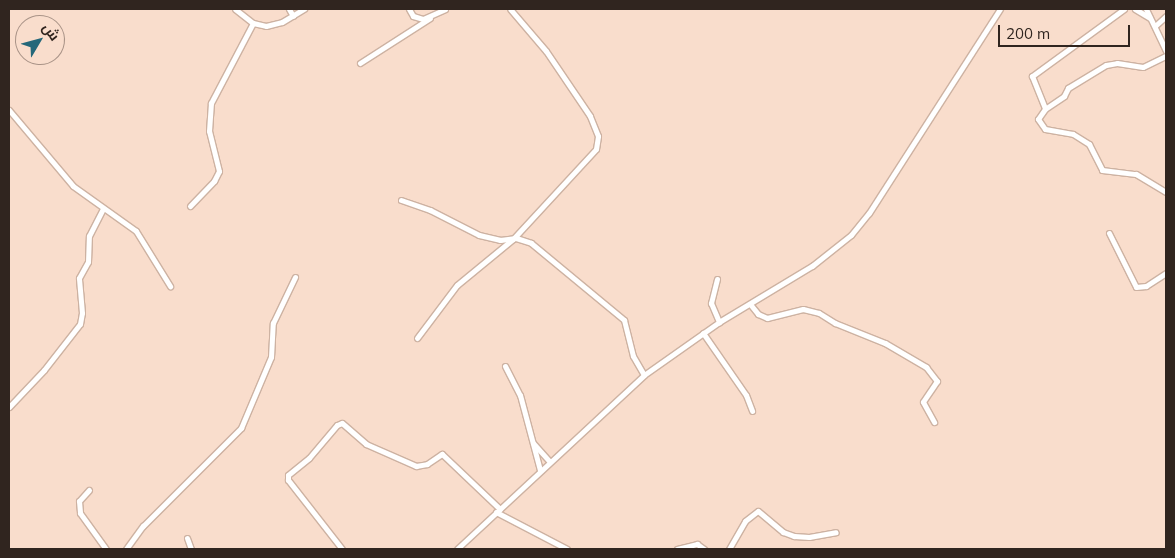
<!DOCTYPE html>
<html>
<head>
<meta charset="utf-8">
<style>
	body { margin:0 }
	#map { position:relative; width:1175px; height:558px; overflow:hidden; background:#f9ddcc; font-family:Mulish,Cairo,sans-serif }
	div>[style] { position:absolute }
	.roads { filter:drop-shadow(1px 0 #cdb2a2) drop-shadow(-1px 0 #cdb2a2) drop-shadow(0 1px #cdb2a2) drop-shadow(0 -1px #cdb2a2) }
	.minor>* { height:5px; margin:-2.5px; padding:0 2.5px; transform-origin:2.5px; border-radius:2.5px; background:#fff }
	span { translate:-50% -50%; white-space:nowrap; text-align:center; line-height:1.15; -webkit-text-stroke:4.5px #f9ddcc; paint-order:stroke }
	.frame { position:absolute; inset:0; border:10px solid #30251f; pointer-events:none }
	.north { position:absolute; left:15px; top:15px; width:50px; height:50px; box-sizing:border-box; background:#f9ddcc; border:1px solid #a99387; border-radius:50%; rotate:53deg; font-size:14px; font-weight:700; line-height:20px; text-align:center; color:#30251f }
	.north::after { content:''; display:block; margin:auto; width:18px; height:22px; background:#25687a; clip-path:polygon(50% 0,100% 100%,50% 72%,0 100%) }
	.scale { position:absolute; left:998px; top:25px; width:132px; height:22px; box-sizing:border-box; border:2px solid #30251f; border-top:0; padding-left:6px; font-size:15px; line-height:18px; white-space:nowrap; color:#30251f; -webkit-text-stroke:4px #f9ddcc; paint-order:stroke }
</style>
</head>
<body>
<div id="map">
	<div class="roads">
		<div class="minor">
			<i style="left:235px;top:9px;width:23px;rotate:38deg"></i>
			<i style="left:253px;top:23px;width:13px;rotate:13deg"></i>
			<i style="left:266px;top:26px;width:16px;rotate:-14deg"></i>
			<i style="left:282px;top:22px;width:26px;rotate:-31deg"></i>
			<i style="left:289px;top:9px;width:8px;rotate:60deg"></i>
			<i style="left:409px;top:9px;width:8px;rotate:60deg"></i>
			<i style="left:413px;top:16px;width:10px;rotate:17deg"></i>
			<i style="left:423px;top:19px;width:24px;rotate:-24deg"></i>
			<i style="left:1124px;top:9px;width:114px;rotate:143.9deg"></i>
			<i style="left:1032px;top:76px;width:35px;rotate:68deg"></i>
			<i style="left:1045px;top:109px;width:12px;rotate:125deg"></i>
			<i style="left:1038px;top:119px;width:12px;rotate:55deg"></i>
			<i style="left:1045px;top:129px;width:28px;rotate:10deg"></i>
			<i style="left:1073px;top:134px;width:19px;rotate:32deg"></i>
			<i style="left:1089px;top:144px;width:29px;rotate:63deg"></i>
			<i style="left:1102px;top:170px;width:34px;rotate:7deg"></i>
			<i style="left:1136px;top:174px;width:35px;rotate:31deg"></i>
			<i style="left:1135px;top:9px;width:17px;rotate:31deg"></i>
			<i style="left:1146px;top:9px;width:47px;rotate:64.5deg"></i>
			<i style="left:1155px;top:26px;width:15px;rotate:-42deg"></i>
			<i style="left:360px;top:63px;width:83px;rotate:-32.7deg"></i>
			<i style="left:1045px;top:109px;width:23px;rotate:-34deg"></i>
			<i style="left:1064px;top:96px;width:9px;rotate:-63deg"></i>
			<i style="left:1068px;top:88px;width:44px;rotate:-31.2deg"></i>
			<i style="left:1106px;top:65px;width:11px;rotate:-10deg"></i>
			<i style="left:1117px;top:63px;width:26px;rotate:9deg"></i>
			<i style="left:1143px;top:67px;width:25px;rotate:-26deg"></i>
			<i style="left:9px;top:110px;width:99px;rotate:49.9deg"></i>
			<i style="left:73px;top:186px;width:77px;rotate:35.5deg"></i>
			<i style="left:136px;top:231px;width:65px;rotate:58.3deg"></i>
			<i style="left:401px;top:200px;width:31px;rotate:19deg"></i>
			<i style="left:430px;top:210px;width:55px;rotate:27deg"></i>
			<i style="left:479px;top:235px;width:22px;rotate:13deg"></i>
			<i style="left:500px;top:240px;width:16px;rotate:-7deg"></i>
			<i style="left:516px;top:238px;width:16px;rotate:18deg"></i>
			<i style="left:531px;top:243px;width:121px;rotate:39.6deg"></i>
			<i style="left:624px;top:320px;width:37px;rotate:76deg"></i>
			<i style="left:633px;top:356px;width:22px;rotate:60deg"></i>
			<i style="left:190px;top:206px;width:35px;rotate:-46deg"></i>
			<i style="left:214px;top:181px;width:11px;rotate:-63deg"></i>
			<i style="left:219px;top:171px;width:41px;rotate:-104deg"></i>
			<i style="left:209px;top:131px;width:28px;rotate:-86deg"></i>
			<i style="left:211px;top:103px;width:90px;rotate:-62.3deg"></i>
			<i style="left:1109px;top:233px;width:60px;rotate:63.4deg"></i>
			<i style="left:1136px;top:287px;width:10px;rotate:-6deg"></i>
			<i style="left:1146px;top:286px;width:24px;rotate:-33deg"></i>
			<i style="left:717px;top:279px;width:25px;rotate:104deg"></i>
			<i style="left:711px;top:303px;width:21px;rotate:67deg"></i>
			<i style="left:750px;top:304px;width:13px;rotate:51deg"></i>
			<i style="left:758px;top:314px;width:10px;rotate:24deg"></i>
			<i style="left:767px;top:318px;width:37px;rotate:-14deg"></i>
			<i style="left:803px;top:309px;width:16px;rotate:14deg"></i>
			<i style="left:819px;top:313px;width:19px;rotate:32deg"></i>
			<i style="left:835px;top:323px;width:54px;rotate:21.8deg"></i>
			<i style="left:885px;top:343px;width:48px;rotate:30.3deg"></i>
			<i style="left:926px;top:367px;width:18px;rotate:52deg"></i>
			<i style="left:937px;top:381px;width:25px;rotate:124deg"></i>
			<i style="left:923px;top:402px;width:23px;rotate:61deg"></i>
			<i style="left:703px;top:333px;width:75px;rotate:55.3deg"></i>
			<i style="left:746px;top:395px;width:17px;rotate:69deg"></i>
			<i style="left:417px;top:338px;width:66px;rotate:-53deg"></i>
			<i style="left:457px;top:285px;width:72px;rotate:-39.4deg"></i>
			<i style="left:513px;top:239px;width:122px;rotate:-47.3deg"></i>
			<i style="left:596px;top:149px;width:13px;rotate:-81deg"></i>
			<i style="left:598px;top:136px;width:22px;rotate:-112deg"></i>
			<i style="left:590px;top:116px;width:78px;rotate:-124.1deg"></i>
			<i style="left:546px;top:51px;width:55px;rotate:-130.6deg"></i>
			<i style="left:505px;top:366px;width:33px;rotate:63deg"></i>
			<i style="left:520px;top:395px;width:78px;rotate:75.1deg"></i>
			<i style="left:9px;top:407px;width:51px;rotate:-46.6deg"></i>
			<i style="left:44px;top:370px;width:58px;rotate:-52deg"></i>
			<i style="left:80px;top:324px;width:11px;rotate:-80deg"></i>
			<i style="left:82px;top:313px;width:35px;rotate:-95deg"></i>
			<i style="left:79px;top:278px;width:18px;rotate:-61deg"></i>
			<i style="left:88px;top:262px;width:26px;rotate:-88deg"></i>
			<i style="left:89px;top:236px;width:30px;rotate:-63deg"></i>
			<i style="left:533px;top:443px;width:25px;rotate:48deg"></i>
			<i style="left:89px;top:490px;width:15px;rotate:132deg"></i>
			<i style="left:79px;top:501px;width:12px;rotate:85deg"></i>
			<i style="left:80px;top:513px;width:44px;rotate:54.2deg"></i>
			<i style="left:496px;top:512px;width:80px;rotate:27.5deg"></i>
			<i style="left:187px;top:538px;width:12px;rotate:70deg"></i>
			<i style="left:126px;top:549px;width:29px;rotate:-54deg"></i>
			<i style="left:143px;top:526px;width:139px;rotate:-45deg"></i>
			<i style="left:241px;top:428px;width:77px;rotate:-67.1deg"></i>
			<i style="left:271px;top:357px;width:34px;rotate:-87deg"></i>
			<i style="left:273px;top:323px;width:51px;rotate:-64.4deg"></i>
			<i style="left:342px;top:549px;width:88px;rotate:-128deg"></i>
			<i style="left:288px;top:480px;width:5px;rotate:-90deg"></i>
			<i style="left:288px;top:475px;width:27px;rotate:-39deg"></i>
			<i style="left:309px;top:458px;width:43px;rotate:-49.7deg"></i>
			<i style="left:337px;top:425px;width:5px;rotate:-22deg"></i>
			<i style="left:342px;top:423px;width:32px;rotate:41deg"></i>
			<i style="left:366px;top:444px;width:55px;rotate:23.7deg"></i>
			<i style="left:416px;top:466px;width:11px;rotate:-10deg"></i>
			<i style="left:427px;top:464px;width:18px;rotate:-34deg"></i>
			<i style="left:442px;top:454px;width:80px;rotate:43.5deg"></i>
			<i style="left:457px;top:549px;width:255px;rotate:-42.9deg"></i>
			<i style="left:644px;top:375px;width:92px;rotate:-35.2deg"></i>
			<i style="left:719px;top:322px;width:109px;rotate:-31.1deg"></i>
			<i style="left:812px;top:266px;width:50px;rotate:-38.5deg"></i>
			<i style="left:851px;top:235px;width:28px;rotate:-51deg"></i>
			<i style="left:869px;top:213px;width:242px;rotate:-57.3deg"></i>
			<i style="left:677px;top:549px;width:21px;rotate:-14deg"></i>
			<i style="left:697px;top:544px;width:9px;rotate:36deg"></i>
			<i style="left:729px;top:549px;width:32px;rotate:-60deg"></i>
			<i style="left:745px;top:521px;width:16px;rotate:-38deg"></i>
			<i style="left:758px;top:511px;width:33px;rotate:40deg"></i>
			<i style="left:783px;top:532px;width:12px;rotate:20deg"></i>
			<i style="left:794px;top:536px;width:15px;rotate:4deg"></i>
			<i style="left:809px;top:537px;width:27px;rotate:-10deg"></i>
		</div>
	</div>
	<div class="frame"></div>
	<div class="north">ش</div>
	<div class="scale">200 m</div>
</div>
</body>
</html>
